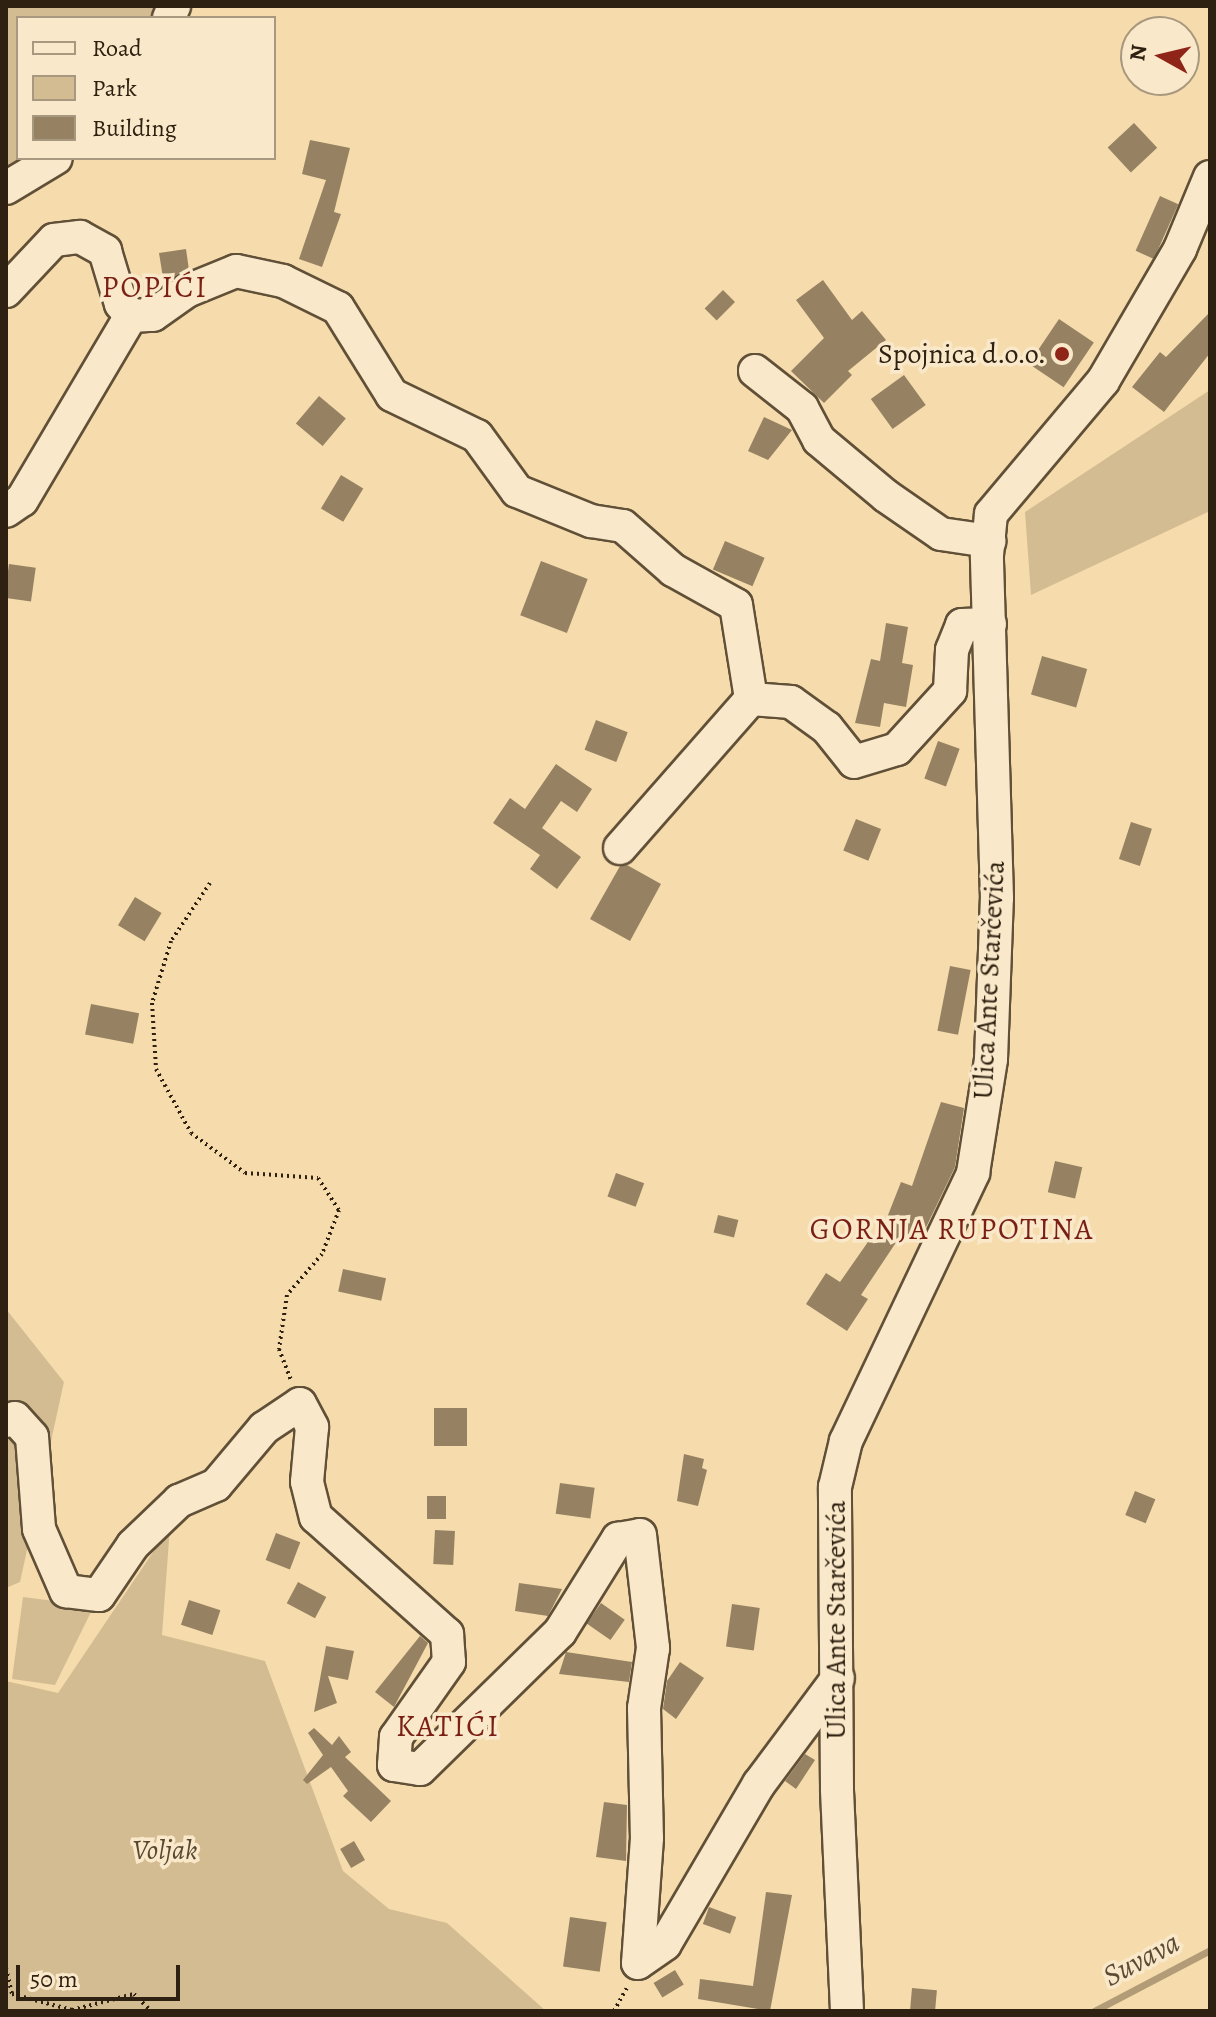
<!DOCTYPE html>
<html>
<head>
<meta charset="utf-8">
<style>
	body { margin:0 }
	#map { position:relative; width:1216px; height:2017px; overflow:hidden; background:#f6dcac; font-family:Alegreya,serif }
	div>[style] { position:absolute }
	.green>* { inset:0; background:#d4bc92 }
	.stream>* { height:7px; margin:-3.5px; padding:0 3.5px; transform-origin:3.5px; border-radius:3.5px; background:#b29c77 }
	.building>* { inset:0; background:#968262; transform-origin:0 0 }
	.path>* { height:4px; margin-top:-2px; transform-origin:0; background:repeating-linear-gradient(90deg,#2f2111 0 2px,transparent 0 6px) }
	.roads { filter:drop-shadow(2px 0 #615038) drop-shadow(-2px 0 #615038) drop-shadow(0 2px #615038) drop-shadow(0 -2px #615038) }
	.minor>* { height:32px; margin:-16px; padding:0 16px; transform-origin:16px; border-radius:16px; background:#f9e8c9 }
	.dots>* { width:22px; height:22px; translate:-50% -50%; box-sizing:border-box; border:4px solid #f9e8c9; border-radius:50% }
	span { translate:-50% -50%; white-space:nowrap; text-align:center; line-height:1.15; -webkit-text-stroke:7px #f9e8c9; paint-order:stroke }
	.poi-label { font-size:28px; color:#2f2111 }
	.right { translate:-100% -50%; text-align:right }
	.street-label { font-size:28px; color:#2f2111 }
	.park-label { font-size:28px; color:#584831; font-style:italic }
	.neighbourhood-label { font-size:30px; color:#7a1f14; letter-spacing:2px }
	.water-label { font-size:30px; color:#5d4c35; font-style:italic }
	.frame { position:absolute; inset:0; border:8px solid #2f2111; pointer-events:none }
	.legend { position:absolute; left:16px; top:16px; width:260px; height:144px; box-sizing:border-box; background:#f9e8c9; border:2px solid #a8987f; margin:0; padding:10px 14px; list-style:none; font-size:24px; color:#2f2111 }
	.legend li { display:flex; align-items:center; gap:16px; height:40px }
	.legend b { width:40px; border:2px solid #a8987f }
	.north { position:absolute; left:1120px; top:16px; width:80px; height:80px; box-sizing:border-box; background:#f9e8c9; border:2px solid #a8987f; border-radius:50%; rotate:278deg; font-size:22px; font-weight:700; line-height:32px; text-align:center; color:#2f2111 }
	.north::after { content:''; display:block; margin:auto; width:28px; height:36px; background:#8f2418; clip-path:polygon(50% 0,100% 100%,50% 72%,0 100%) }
	.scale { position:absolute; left:16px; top:1965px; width:164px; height:36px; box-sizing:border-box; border:4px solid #2f2111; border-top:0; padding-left:10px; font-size:24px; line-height:28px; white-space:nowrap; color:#2f2111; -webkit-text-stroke:6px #f9e8c9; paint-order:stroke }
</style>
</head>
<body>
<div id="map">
	<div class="green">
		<i style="clip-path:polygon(6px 6px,157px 6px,151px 18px,18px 18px,18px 158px,33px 158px,6px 174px)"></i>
		<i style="clip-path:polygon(1210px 390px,1210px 511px,1031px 595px,1025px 512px)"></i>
		<i style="clip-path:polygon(6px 1309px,64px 1382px,20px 1582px,6px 1588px)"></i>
		<i style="clip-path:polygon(170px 1527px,162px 1635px,265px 1661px,343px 1871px,389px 1909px,447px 1923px,546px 2011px,6px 2011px,6px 1681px,58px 1693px)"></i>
		<i style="clip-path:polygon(23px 1597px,94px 1606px,55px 1685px,12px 1679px)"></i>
	</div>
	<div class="stream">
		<i style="left:1094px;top:2011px;width:131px;rotate:-27.7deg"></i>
	</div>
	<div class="building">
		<i style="left:1134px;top:123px;width:34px;height:36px;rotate:47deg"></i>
		<i style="clip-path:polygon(310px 140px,350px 148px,334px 212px,341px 214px,322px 267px,299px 259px,326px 180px,302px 174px)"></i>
		<i style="left:1160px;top:196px;width:20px;height:60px;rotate:24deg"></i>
		<i style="clip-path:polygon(186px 249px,189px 270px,164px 284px,159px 253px)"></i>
		<i style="clip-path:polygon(823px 280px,852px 320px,862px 311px,886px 340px,848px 371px,852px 375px,824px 403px,791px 371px,824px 338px,796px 300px)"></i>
		<i style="left:723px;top:290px;width:17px;height:26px;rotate:45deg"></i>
		<i style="clip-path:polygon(1210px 312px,1210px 353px,1164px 412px,1132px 387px,1160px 352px,1166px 357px)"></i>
		<i style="left:1059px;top:319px;width:42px;height:54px;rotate:34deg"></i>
		<i style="left:904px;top:375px;width:37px;height:41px;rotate:54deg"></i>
		<i style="left:319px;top:396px;width:35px;height:36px;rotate:40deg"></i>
		<i style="clip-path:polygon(764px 417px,792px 430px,768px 460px,748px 451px)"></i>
		<i style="left:341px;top:475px;width:26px;height:39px;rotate:31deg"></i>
		<i style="left:725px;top:541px;width:43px;height:31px;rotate:23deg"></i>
		<i style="left:541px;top:561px;width:50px;height:58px;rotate:21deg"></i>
		<i style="left:9px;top:564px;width:27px;height:34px;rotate:8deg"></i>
		<i style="clip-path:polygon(886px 623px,908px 627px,902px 663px,913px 665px,906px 707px,884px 703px,880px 727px,855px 723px,871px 659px,880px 661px)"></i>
		<i style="left:1042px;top:656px;width:47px;height:40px;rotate:16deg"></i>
		<i style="left:596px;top:720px;width:34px;height:32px;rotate:21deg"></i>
		<i style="left:938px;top:741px;width:23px;height:40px;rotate:20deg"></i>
		<i style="clip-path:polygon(556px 764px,592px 789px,577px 812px,561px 801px,542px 828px,581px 857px,557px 889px,530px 869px,540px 855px,493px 823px,510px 798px,525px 809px)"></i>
		<i style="left:856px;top:819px;width:27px;height:34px;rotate:22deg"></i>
		<i style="left:1131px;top:822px;width:22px;height:39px;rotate:18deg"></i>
		<i style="clip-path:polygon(627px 865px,661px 884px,630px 941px,590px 919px,620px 866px)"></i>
		<i style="left:135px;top:897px;width:31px;height:33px;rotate:31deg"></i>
		<i style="left:950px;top:966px;width:21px;height:66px;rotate:11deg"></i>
		<i style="left:91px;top:1004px;width:49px;height:31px;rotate:11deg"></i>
		<i style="clip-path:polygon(941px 1102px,964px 1108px,955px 1167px,919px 1242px,901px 1235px,861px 1295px,868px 1299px,847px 1331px,806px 1304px,826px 1273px,840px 1282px,870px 1239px,877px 1243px,901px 1182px,912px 1186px)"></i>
		<i style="left:1055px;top:1161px;width:28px;height:32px;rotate:13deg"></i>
		<i style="left:616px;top:1173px;width:30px;height:25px;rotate:20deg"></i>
		<i style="left:718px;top:1215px;width:21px;height:18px;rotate:14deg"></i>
		<i style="left:343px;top:1269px;width:44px;height:23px;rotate:12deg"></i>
		<i style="left:434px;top:1408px;width:33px;height:38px"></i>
		<i style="clip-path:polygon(684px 1454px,704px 1459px,702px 1468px,707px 1470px,698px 1506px,677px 1501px)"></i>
		<i style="left:560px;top:1483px;width:35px;height:31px;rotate:8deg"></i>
		<i style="left:1135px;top:1491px;width:22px;height:26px;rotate:22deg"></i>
		<i style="left:427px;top:1496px;width:19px;height:23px"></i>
		<i style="left:435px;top:1530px;width:20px;height:34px;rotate:3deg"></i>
		<i style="left:276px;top:1533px;width:26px;height:29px;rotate:21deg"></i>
		<i style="left:298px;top:1582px;width:32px;height:24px;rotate:28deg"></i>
		<i style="clip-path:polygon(519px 1583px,562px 1589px,548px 1616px,515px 1611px)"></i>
		<i style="left:189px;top:1600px;width:33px;height:26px;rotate:18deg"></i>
		<i style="left:601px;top:1603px;width:29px;height:25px;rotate:35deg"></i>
		<i style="left:732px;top:1604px;width:28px;height:43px;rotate:8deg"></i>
		<i style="clip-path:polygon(420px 1636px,428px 1643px,394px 1707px,375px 1692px)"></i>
		<i style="clip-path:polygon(326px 1646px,354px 1651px,348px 1680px,328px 1676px,337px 1703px,314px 1712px)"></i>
		<i style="clip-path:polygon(566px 1652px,632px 1662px,629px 1682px,559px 1674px)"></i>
		<i style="clip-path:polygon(680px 1662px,704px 1678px,676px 1719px,663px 1709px,667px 1681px)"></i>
		<i style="clip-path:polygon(314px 1728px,332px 1745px,339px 1736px,351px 1752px,345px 1757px,391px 1801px,371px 1822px,343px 1796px,348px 1791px,331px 1767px,307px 1784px,303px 1780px,323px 1755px,308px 1733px)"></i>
		<i style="clip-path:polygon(805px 1754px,815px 1760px,796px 1789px,785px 1781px)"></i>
		<i style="clip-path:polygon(604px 1802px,627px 1805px,626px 1861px,596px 1857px)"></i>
		<i style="left:354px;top:1841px;width:22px;height:16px;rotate:60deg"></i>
		<i style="clip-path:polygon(766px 1892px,792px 1895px,770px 2011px,698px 1999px,700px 1979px,753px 1986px)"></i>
		<i style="left:709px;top:1907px;width:29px;height:18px;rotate:20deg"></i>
		<i style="left:570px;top:1917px;width:37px;height:50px;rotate:8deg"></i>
		<i style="left:675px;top:1970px;width:17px;height:25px;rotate:59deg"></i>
		<i style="left:912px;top:1988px;width:25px;height:23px;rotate:5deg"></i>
	</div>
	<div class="path">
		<i style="left:210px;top:883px;width:70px;rotate:123.9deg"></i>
		<i style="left:171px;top:941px;width:65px;rotate:107deg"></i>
		<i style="left:152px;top:1003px;width:66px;rotate:86.5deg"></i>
		<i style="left:156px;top:1069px;width:73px;rotate:61.3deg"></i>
		<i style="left:191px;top:1133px;width:67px;rotate:36.5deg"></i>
		<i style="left:245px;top:1173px;width:73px;rotate:3.9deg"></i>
		<i style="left:318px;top:1178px;width:38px;rotate:57deg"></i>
		<i style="left:339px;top:1210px;width:47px;rotate:111.1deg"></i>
		<i style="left:322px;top:1254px;width:54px;rotate:130.5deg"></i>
		<i style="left:287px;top:1295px;width:55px;rotate:98.4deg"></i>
		<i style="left:279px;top:1349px;width:33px;rotate:69deg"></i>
		<i style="left:6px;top:1968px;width:27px;rotate:77deg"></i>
		<i style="left:12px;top:1994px;width:62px;rotate:14.9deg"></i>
		<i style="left:72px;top:2010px;width:64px;rotate:-14.5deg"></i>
		<i style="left:134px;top:1994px;width:24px;rotate:45deg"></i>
		<i style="left:614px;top:2011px;width:29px;rotate:-61deg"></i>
	</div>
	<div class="roads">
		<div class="minor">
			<i style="left:169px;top:18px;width:13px;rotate:-67deg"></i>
			<i style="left:6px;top:188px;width:58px;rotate:-31deg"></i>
			<i style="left:6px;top:291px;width:70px;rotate:-46.7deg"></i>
			<i style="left:54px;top:240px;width:26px;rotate:-7deg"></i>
			<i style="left:80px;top:237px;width:29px;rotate:29deg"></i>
			<i style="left:105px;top:251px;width:55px;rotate:73.2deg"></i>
			<i style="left:121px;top:304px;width:16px;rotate:50deg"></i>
			<i style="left:131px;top:316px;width:22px;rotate:-3deg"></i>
			<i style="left:153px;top:315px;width:42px;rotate:-35.2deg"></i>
			<i style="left:187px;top:291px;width:53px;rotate:-22.2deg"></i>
			<i style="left:236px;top:271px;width:48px;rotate:12deg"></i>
			<i style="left:283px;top:281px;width:61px;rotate:26.1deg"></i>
			<i style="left:338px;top:308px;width:102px;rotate:58.2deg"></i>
			<i style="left:392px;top:395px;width:94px;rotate:25.8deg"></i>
			<i style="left:477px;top:436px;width:68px;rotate:54deg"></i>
			<i style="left:517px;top:491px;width:80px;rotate:22.1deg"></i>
			<i style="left:591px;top:521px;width:32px;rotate:9deg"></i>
			<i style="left:623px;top:526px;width:67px;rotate:41.3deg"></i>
			<i style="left:673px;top:570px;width:72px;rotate:29.1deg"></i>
			<i style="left:736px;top:605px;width:95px;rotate:80.9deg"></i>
			<i style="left:751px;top:699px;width:40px;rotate:4.3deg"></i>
			<i style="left:791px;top:702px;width:44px;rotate:35.8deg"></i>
			<i style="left:827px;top:728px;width:43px;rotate:51.5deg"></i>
			<i style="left:854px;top:762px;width:45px;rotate:-16.8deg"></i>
			<i style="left:897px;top:749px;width:79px;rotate:-47.6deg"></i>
			<i style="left:950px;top:691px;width:41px;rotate:-87.2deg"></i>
			<i style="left:952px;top:650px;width:27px;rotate:-68deg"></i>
			<i style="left:962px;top:625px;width:28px;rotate:-2deg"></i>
			<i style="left:755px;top:371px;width:60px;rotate:38.2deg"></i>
			<i style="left:802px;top:408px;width:36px;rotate:62deg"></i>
			<i style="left:819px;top:440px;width:87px;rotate:39.9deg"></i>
			<i style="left:886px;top:496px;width:67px;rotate:34.6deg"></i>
			<i style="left:941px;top:534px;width:49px;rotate:8.3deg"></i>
			<i style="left:6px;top:511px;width:19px;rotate:-35deg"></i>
			<i style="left:22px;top:500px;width:214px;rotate:-59.4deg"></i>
			<i style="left:620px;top:848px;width:198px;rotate:-48.7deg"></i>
			<i style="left:6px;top:1421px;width:9px;rotate:-18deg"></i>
			<i style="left:15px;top:1418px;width:25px;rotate:48deg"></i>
			<i style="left:32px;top:1437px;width:92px;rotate:85.6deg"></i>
			<i style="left:39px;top:1529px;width:68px;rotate:66.5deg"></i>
			<i style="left:66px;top:1591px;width:33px;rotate:7deg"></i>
			<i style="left:99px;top:1595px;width:60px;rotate:-55.8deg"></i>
			<i style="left:133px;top:1545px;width:64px;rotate:-43.7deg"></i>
			<i style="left:179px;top:1501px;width:40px;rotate:-23.4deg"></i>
			<i style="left:216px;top:1485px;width:75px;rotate:-49.9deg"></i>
			<i style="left:264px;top:1428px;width:43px;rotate:-33.7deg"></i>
			<i style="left:300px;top:1404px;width:26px;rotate:62deg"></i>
			<i style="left:312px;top:1427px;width:55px;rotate:95.2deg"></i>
			<i style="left:307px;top:1482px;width:36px;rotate:76deg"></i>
			<i style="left:316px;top:1517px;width:176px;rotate:41.8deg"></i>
			<i style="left:447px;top:1634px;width:28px;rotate:86deg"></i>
			<i style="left:449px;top:1662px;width:92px;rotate:125.2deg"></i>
			<i style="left:396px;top:1737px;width:28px;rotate:94deg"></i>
			<i style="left:394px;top:1765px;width:26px;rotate:9deg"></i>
			<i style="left:420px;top:1769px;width:196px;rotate:-44.4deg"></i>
			<i style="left:560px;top:1632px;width:110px;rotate:-58.1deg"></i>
			<i style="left:618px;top:1539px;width:22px;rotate:-10deg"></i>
			<i style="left:640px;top:1535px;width:114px;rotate:83.4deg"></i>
			<i style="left:653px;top:1648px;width:61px;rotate:98.5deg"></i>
			<i style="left:644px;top:1708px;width:130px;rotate:88.7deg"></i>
			<i style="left:647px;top:1838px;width:125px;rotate:94.1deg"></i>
			<i style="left:638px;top:1963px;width:33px;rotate:-35deg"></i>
			<i style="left:665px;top:1944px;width:186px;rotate:-59.6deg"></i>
			<i style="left:759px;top:1784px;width:132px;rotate:-53.3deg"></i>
			<i style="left:847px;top:2011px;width:222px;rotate:-92.6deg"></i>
			<i style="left:837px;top:1789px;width:302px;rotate:-90.4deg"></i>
			<i style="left:835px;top:1487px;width:47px;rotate:-76.6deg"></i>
			<i style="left:846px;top:1441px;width:297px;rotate:-64.6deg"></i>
			<i style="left:973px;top:1173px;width:115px;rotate:-81deg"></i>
			<i style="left:991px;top:1059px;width:161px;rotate:-87.9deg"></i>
			<i style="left:997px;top:898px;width:343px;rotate:-91.7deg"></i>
			<i style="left:987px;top:555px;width:41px;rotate:-84.4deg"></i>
			<i style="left:991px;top:514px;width:174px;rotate:-49.9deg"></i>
			<i style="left:1103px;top:381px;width:153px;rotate:-59.7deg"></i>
			<i style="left:1180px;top:249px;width:78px;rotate:-67.4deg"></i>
		</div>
	</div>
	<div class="dots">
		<i style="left:1062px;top:354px;background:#8f2418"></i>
	</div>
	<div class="poi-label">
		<span class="right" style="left:1046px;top:354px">Spojnica d.o.o.</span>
	</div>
	<div class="street-label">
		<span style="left:989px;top:980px;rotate:-87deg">Ulica Ante Starčevića</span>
		<span style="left:836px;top:1620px;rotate:-90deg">Ulica Ante Starčevića</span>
	</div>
	<div class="park-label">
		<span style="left:165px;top:1850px">Voljak</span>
	</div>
	<div class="neighbourhood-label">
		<span style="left:155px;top:287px">POPIĆI</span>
		<span style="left:952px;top:1229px">GORNJA RUPOTINA</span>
		<span style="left:448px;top:1726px">KATIĆI</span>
	</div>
	<div class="water-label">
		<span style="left:1141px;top:1959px;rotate:-28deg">Suvava</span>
	</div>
	<div class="frame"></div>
	<ul class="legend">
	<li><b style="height:10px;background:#f9e8c9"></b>Road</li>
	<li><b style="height:22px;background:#d4bc92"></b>Park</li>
	<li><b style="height:22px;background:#968262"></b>Building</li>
	</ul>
	<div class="north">N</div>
	<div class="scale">50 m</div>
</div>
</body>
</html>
